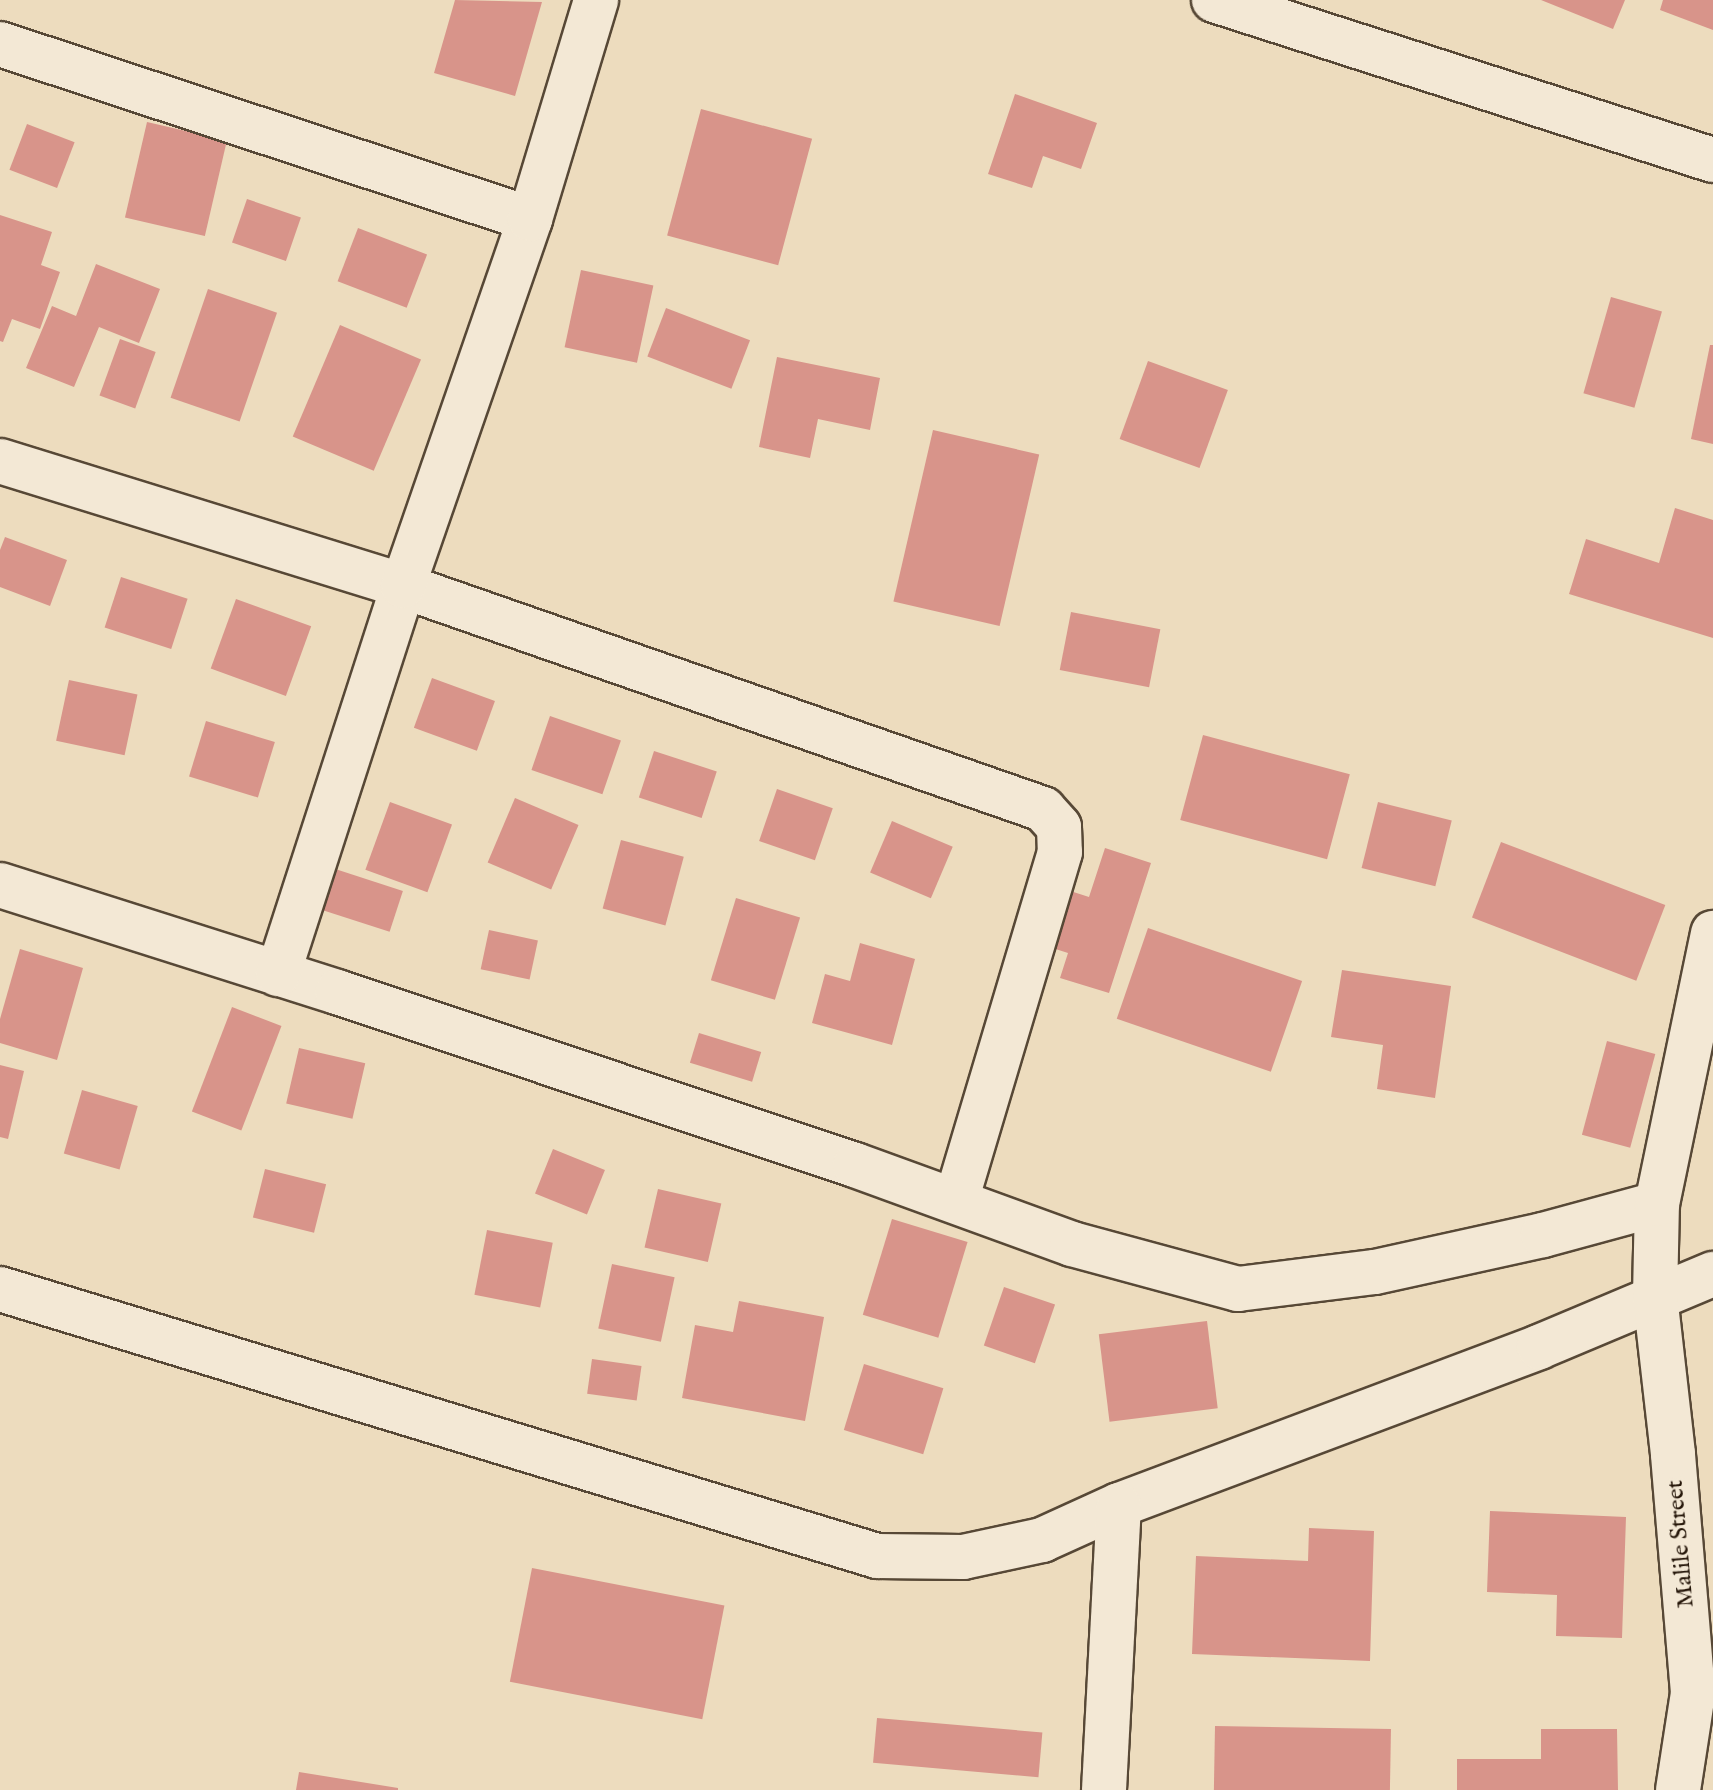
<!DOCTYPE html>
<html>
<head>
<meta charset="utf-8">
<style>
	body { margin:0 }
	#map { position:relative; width:1713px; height:1790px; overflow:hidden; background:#eddcbe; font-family:"IM FELL English",serif }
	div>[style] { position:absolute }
	.building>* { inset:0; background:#d8948a; transform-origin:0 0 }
	.roads { filter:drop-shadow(2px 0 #574836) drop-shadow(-2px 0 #574836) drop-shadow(0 2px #574836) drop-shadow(0 -2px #574836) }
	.minor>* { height:44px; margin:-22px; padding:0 22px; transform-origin:22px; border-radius:22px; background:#f3e8d5 }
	span { translate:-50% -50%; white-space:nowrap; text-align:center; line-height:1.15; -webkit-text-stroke:6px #f3e8d5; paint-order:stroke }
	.street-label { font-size:24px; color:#251609 }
</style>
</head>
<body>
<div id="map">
	<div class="building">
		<i style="clip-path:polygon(455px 0,542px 2px,515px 96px,434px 73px)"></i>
		<i style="clip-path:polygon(1541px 0,1625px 0,1613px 29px)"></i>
		<i style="clip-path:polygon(1663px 0,1713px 0,1713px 30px,1660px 10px)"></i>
		<i style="clip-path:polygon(1015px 94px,1097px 123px,1081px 169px,1043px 156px,1032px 188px,988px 174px)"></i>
		<i style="left:701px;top:109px;width:115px;height:131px;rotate:15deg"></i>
		<i style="left:147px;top:122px;width:82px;height:98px;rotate:13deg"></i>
		<i style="left:27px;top:124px;width:51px;height:49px;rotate:21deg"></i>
		<i style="left:247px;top:199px;width:57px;height:46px;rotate:19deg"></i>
		<i style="clip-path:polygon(0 215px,52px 232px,41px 265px,60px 272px,40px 329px,12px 319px,3px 342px,0 341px)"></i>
		<i style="left:358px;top:228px;width:74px;height:57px;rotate:21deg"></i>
		<i style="clip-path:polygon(96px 264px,160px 289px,139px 343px,99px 327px,74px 387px,26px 368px,52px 306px,76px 316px)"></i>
		<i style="left:581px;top:270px;width:74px;height:79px;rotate:12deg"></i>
		<i style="left:208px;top:289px;width:73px;height:115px;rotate:19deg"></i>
		<i style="left:1611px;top:297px;width:53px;height:100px;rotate:16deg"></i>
		<i style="left:666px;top:308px;width:90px;height:52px;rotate:21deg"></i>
		<i style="left:340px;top:325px;width:88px;height:121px;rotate:23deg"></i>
		<i style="left:120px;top:339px;width:38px;height:60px;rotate:20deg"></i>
		<i style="clip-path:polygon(1710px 345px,1713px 345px,1713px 444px,1691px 439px)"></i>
		<i style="clip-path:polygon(777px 357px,880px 378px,870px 430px,818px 419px,810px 458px,759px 447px)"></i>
		<i style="left:1148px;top:361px;width:85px;height:83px;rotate:20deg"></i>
		<i style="left:933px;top:430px;width:109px;height:176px;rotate:13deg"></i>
		<i style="clip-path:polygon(1675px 508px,1713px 520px,1713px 638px,1569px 594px,1586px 539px,1659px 563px)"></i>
		<i style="clip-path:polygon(5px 537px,67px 560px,50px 606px,0 587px,0 550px)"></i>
		<i style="left:121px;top:577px;width:70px;height:53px;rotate:18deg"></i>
		<i style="left:236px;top:599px;width:80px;height:74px;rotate:20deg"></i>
		<i style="left:1071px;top:612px;width:91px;height:59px;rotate:11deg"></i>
		<i style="left:432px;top:678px;width:67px;height:53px;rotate:20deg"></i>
		<i style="left:69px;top:680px;width:70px;height:62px;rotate:12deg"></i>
		<i style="left:550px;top:716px;width:75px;height:57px;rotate:19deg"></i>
		<i style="left:206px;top:721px;width:72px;height:58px;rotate:17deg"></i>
		<i style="left:1203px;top:735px;width:152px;height:88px;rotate:15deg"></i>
		<i style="left:654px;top:751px;width:66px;height:49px;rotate:18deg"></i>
		<i style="left:777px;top:789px;width:59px;height:55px;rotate:19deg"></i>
		<i style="left:515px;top:798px;width:69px;height:70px;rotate:23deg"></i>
		<i style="left:390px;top:802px;width:66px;height:72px;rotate:20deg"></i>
		<i style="left:1378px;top:802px;width:76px;height:68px;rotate:14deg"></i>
		<i style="left:892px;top:821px;width:66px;height:56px;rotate:23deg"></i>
		<i style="left:621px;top:840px;width:65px;height:71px;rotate:15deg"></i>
		<i style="left:1501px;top:842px;width:176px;height:81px;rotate:21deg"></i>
		<i style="clip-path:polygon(1105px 848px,1151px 863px,1109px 993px,1060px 978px,1068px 953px,1043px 945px,1061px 888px,1089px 897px)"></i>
		<i style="left:323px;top:865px;width:84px;height:43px;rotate:18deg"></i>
		<i style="left:736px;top:898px;width:67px;height:86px;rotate:17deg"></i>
		<i style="left:1148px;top:928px;width:163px;height:96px;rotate:19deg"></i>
		<i style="left:489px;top:930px;width:50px;height:40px;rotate:12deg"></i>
		<i style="clip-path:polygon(860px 943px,915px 959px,892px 1045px,812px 1023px,825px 974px,850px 981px)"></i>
		<i style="clip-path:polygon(20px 949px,83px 968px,57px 1060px,0 1043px,0 1019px)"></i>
		<i style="clip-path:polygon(1342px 970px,1451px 986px,1435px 1098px,1377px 1089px,1383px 1045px,1331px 1037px)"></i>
		<i style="left:232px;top:1007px;width:53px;height:112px;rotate:21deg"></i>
		<i style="left:699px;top:1033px;width:65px;height:31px;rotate:17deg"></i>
		<i style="left:1607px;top:1041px;width:50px;height:97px;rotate:15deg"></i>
		<i style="left:299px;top:1048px;width:68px;height:57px;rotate:13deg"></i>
		<i style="clip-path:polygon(0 1065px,24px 1071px,8px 1139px,0 1137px)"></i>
		<i style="left:82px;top:1090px;width:58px;height:66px;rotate:16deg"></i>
		<i style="left:553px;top:1149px;width:56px;height:48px;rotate:22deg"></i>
		<i style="left:265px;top:1169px;width:63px;height:50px;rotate:14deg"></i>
		<i style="left:658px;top:1189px;width:65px;height:60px;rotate:13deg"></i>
		<i style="left:892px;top:1219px;width:79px;height:100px;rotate:17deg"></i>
		<i style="left:487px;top:1230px;width:67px;height:66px;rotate:11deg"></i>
		<i style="left:612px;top:1264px;width:64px;height:66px;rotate:12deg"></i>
		<i style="left:1004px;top:1287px;width:54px;height:62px;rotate:19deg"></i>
		<i style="clip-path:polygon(739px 1301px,824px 1317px,805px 1421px,682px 1398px,695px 1325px,733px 1332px)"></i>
		<i style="left:1207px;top:1321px;width:88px;height:109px;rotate:83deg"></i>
		<i style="left:592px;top:1359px;width:50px;height:35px;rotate:8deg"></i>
		<i style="left:864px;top:1364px;width:83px;height:69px;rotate:17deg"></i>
		<i style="clip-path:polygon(1490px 1511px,1626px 1517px,1622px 1638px,1556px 1636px,1557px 1595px,1487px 1592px)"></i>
		<i style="clip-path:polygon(1309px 1528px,1374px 1531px,1370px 1661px,1192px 1654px,1196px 1556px,1308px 1561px)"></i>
		<i style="left:532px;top:1568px;width:196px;height:116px;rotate:11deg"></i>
		<i style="left:877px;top:1718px;width:166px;height:45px;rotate:5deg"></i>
		<i style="left:1215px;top:1726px;width:176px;height:64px;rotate:1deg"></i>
		<i style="clip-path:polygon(1541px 1729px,1617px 1729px,1618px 1790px,1457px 1790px,1457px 1759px,1541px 1759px)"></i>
		<i style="clip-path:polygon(299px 1772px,398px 1788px,398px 1790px,296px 1790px)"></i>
	</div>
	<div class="roads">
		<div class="minor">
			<i style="left:1214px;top:0;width:524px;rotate:17.78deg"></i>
			<i style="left:0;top:44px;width:558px;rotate:18.27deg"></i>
			<i style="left:0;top:461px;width:422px;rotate:17.2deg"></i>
			<i style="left:403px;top:586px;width:678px;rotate:19.21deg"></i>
			<i style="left:1043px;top:809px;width:24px;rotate:48deg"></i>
			<i style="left:1059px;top:827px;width:25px;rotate:88deg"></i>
			<i style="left:1060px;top:852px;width:364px;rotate:106.6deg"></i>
			<i style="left:0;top:885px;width:354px;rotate:17.6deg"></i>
			<i style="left:337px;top:992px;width:546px;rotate:18.47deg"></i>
			<i style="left:855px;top:1165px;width:231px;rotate:20deg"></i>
			<i style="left:1072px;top:1244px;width:172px;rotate:15.2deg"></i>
			<i style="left:1238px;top:1289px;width:138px;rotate:-7.1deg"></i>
			<i style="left:1375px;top:1272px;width:172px;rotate:-12.4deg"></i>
			<i style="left:1543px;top:1235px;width:118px;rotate:-15.2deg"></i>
			<i style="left:278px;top:974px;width:408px;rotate:-72.1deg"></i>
			<i style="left:403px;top:586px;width:388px;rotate:-70.9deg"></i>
			<i style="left:530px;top:219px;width:229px;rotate:-73.2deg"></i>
			<i style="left:0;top:1289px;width:917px;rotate:16.93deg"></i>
			<i style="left:877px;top:1556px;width:86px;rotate:0.7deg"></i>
			<i style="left:963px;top:1557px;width:81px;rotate:-12.1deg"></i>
			<i style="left:1042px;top:1540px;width:85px;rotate:-24.4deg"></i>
			<i style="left:1119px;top:1505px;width:449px;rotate:-20.6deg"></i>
			<i style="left:1539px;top:1347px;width:189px;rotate:-22.8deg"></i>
			<i style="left:1104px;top:1790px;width:285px;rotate:-87deg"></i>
			<i style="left:1678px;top:1790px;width:98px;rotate:-81.2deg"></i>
			<i style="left:1693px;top:1693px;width:240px;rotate:-94.8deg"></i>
			<i style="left:1673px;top:1454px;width:158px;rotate:-96.5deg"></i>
			<i style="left:1655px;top:1297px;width:93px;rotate:-88.8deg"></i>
			<i style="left:1657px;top:1204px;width:277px;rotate:-78.3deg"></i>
		</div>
	</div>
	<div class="street-label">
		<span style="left:1681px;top:1544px;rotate:-95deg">Malile Street</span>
	</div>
</div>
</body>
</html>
